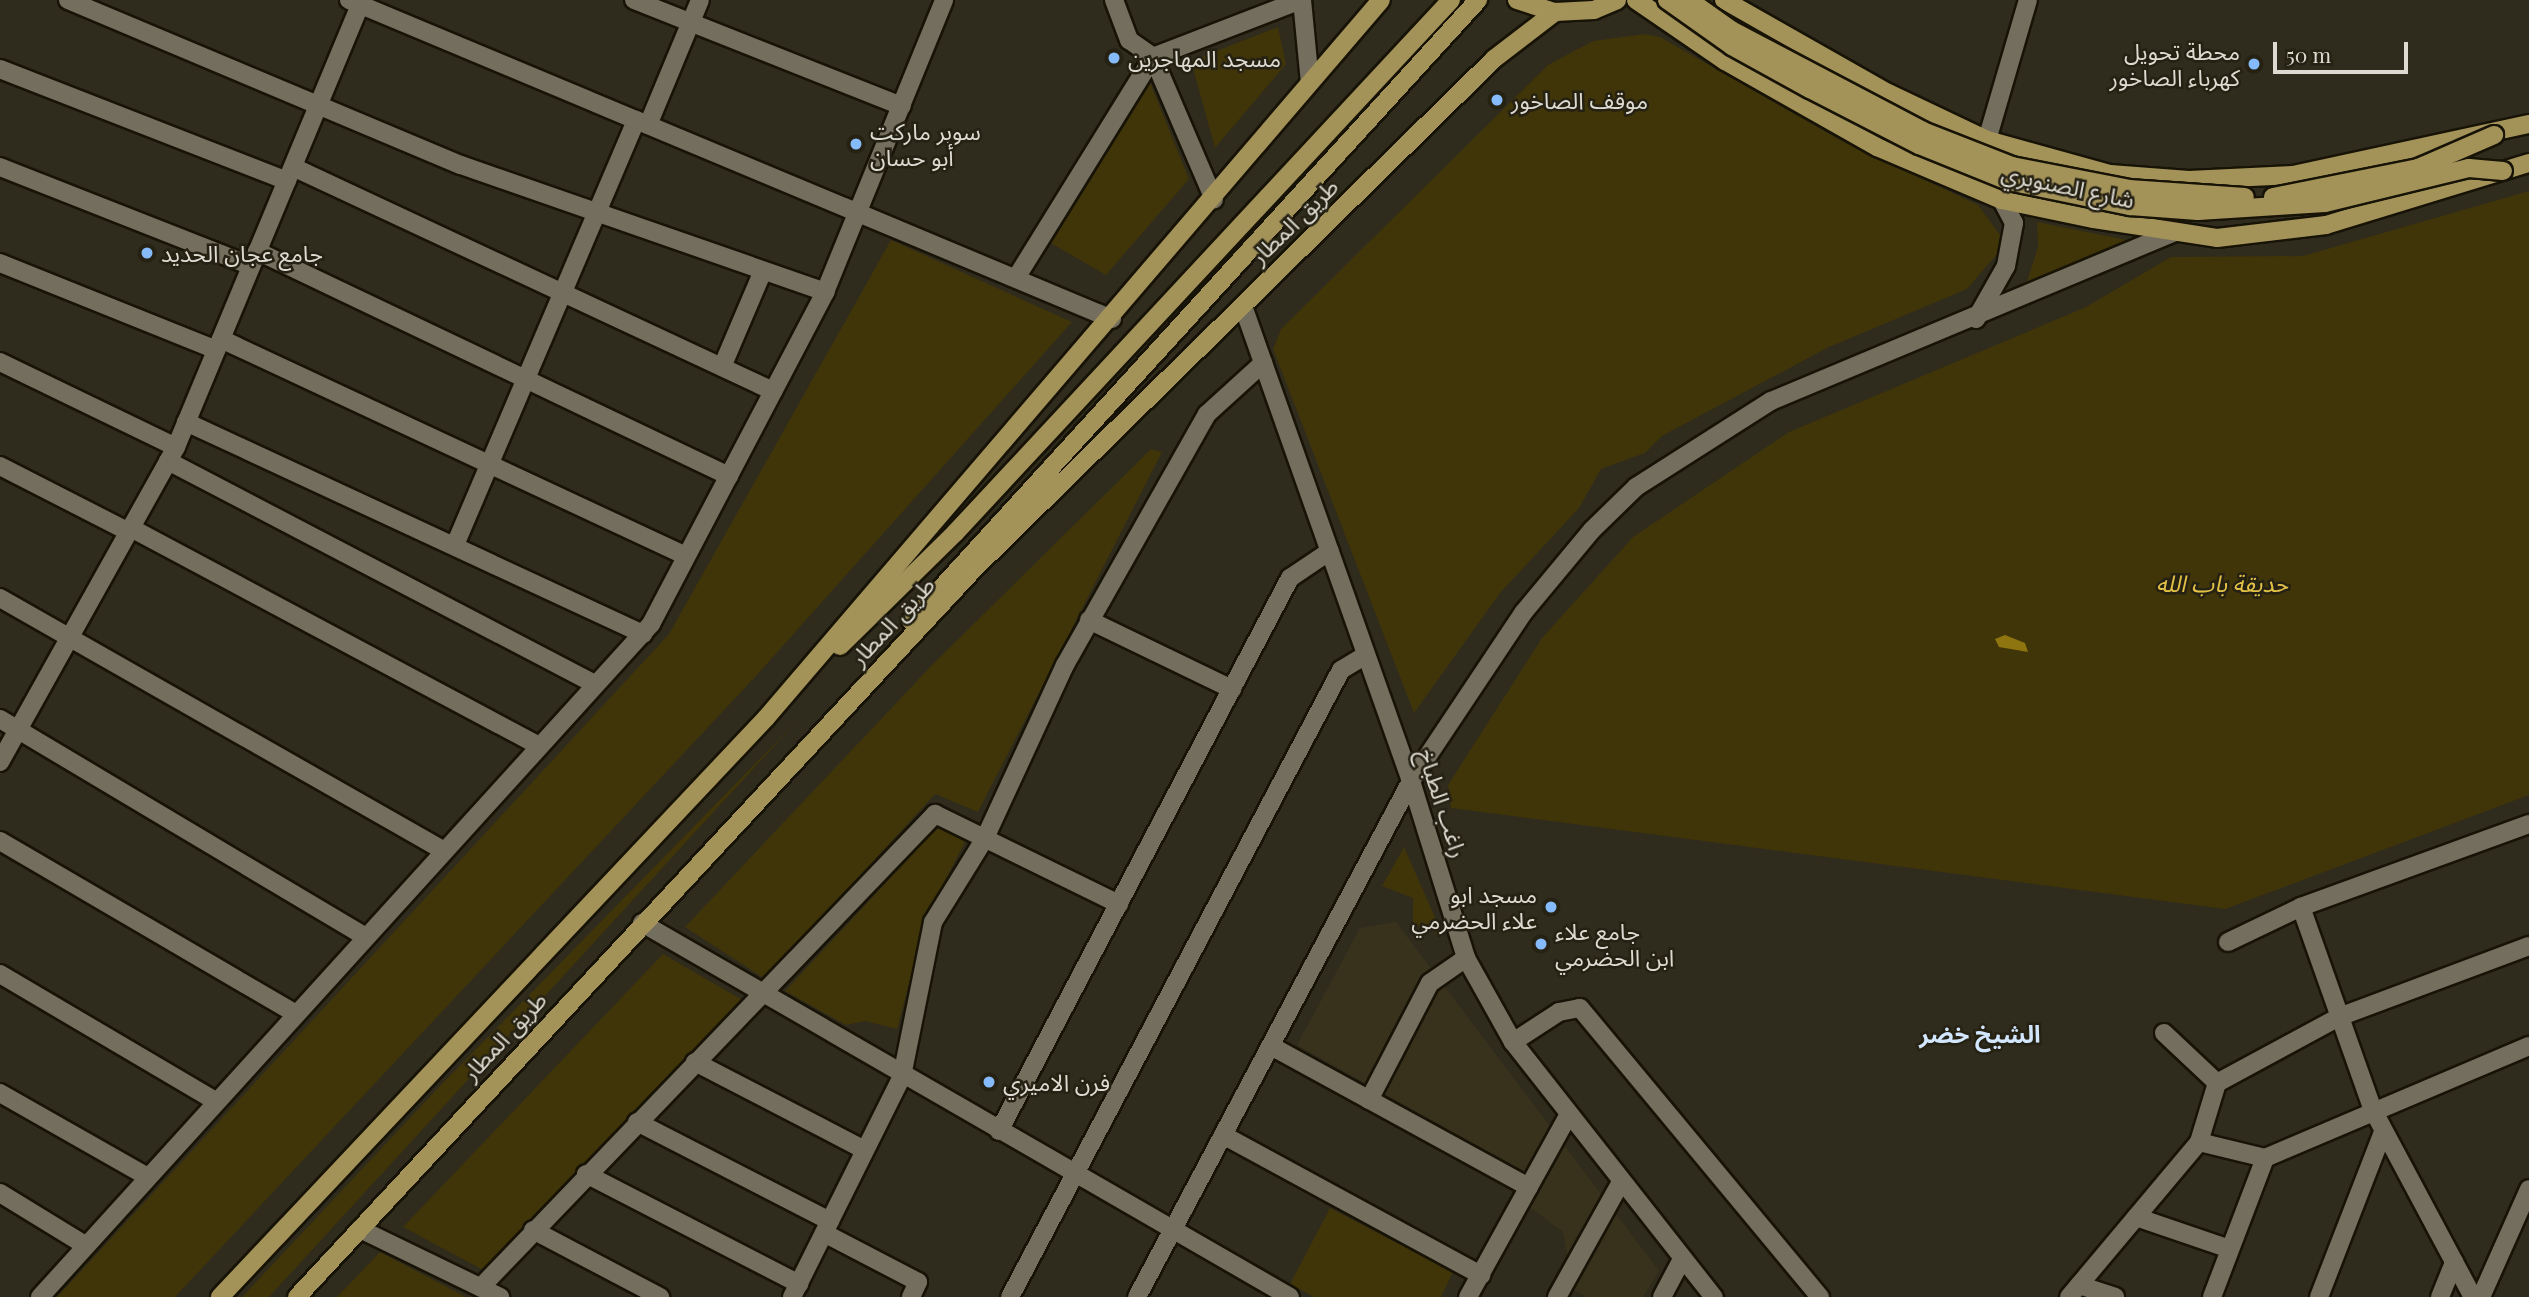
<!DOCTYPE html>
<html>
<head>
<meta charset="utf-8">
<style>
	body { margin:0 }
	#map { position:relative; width:2529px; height:1297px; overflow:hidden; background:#2f2b1d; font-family:"Playfair Display","Noto Sans Arabic",serif }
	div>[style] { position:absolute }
	.built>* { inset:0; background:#38321d }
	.green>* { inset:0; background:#403409 }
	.water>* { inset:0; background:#8e750f }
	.roads { filter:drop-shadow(2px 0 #171306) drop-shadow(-2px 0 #171306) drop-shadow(0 2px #171306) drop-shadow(0 -2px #171306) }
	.minor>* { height:18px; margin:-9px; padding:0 9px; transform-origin:9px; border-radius:9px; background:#736e5e }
	.tertiary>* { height:18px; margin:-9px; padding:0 9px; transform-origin:9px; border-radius:9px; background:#736e5e }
	.secondary>* { height:18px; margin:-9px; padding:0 9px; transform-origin:9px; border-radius:9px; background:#736e5e }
	.primary>* { height:18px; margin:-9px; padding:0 9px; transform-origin:9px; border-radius:9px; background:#a49359 }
	.bridges { filter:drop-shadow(2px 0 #171306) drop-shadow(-2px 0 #171306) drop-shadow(0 2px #171306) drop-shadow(0 -2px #171306) }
	.primary-bridge>* { height:18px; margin:-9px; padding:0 9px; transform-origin:9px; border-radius:9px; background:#a49359 }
	.dots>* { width:19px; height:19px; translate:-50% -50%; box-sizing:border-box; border:4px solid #252113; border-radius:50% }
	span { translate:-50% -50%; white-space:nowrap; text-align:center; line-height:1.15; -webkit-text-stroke:5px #252113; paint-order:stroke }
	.poi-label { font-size:23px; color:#dddad1 }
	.right { translate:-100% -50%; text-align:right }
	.left { translate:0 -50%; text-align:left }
	.street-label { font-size:23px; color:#dddad1 }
	.park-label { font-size:23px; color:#e3c146; font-style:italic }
	.neighbourhood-label { font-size:24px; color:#d2e6fe; font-weight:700 }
	.scale { position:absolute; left:2273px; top:42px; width:135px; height:32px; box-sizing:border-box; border:4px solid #dddad1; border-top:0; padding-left:9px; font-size:21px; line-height:24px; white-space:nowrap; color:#dddad1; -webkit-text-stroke:5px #252113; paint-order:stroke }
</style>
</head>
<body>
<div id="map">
	<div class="built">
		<i style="clip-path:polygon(1396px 922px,1659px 1271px,1643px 1297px,1586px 1297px,1574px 1290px,1563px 1232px,1527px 1205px,1540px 1181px,1297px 1045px,1360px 928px)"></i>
	</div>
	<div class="green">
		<i style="clip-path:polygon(1278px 27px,1286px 64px,1215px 148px,1191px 61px)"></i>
		<i style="clip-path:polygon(1645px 34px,1660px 37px,1842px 141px,1978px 205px,2000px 235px,1997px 254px,1967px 289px,1827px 348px,1662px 436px,1645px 453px,1601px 469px,1579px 508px,1500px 593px,1414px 713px,1273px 349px,1281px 329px,1548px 65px,1593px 41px)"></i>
		<i style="clip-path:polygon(1149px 80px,1189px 179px,1106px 275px,1049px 242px)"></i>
		<i style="clip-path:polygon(2529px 191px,2529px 795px,2225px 909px,1451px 808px,1448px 785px,1542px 638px,1633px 537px,1789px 432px,2086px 307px,2171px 257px,2303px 256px)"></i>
		<i style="clip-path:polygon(2037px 222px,2132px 241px,2025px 288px,2038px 247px)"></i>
		<i style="clip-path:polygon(891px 240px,1072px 322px,756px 676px,175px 1297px,57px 1297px,669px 634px)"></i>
		<i style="clip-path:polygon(1151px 449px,1162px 452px,978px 812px,935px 794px,765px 979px,685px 927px,932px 665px)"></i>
		<i style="clip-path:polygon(797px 721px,269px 1297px,242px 1297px,436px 1090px)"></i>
		<i style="clip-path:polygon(938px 827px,966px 840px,927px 915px,897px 1029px,865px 1021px,846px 1025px,785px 991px)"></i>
		<i style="clip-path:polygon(1404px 847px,1442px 933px,1438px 936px,1427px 924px,1413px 927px,1413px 898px,1382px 886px)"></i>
		<i style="clip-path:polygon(663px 954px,746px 1002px,483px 1270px,403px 1227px)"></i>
		<i style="clip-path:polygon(1330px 1208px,1453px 1272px,1441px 1297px,1314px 1297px,1290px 1284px)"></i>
		<i style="clip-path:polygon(380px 1252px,466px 1297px,337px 1297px)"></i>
	</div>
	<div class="water">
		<i style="clip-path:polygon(2005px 635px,2025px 643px,2028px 652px,1999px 647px,1995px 639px)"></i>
	</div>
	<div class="roads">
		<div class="minor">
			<i style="left:68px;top:0;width:426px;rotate:22.8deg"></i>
			<i style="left:461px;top:165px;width:386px;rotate:19.2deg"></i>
			<i style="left:634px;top:0;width:288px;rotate:21.6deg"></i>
			<i style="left:1114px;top:0;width:43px;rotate:69.4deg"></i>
			<i style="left:1129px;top:40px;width:29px;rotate:35deg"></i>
			<i style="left:1153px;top:57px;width:155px;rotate:66.8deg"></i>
			<i style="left:1302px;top:0;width:83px;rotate:84.5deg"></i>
			<i style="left:0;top:69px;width:308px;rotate:21.3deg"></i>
			<i style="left:648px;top:125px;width:135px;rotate:-67.4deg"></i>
			<i style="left:1987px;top:140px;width:146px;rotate:-73.7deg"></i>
			<i style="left:0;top:167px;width:270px;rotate:21.5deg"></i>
			<i style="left:293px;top:167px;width:530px;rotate:25.02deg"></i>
			<i style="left:257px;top:251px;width:523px;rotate:25.49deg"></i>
			<i style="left:0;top:263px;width:233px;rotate:21.9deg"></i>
			<i style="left:1016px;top:278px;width:260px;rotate:-58.2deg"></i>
			<i style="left:1153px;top:57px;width:159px;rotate:-21.1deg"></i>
			<i style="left:221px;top:339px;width:513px;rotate:25.02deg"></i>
			<i style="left:0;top:362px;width:195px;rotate:25.8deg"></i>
			<i style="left:722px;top:367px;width:104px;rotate:-66.9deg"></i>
			<i style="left:186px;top:422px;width:504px;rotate:24.89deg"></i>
			<i style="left:168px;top:461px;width:482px;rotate:27.6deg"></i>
			<i style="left:0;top:466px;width:145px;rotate:27.1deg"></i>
			<i style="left:131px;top:528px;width:461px;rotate:28.1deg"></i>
			<i style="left:455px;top:545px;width:462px;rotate:-66.9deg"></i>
			<i style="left:0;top:598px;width:507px;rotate:29.65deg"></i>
			<i style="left:1089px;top:620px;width:159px;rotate:25.8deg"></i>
			<i style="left:0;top:719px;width:422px;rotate:30.8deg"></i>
			<i style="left:0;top:762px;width:361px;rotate:-60.8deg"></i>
			<i style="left:176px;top:447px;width:484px;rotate:-67.4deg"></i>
			<i style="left:0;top:841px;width:341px;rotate:30.3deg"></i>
			<i style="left:2301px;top:907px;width:215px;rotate:70.5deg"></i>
			<i style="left:2373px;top:1110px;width:212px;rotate:61.9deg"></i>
			<i style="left:642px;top:923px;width:748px;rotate:29.99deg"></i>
			<i style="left:2228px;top:942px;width:81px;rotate:-25.6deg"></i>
			<i style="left:2301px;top:907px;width:243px;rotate:-20deg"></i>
			<i style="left:0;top:974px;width:251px;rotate:30.5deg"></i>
			<i style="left:2164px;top:1033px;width:73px;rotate:43.3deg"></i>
			<i style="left:2217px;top:1083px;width:62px;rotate:107deg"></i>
			<i style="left:1513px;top:1042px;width:55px;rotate:-33.1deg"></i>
			<i style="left:1559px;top:1012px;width:21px;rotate:-11deg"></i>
			<i style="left:1580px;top:1008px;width:376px;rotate:50.3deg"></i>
			<i style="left:1271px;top:1046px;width:294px;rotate:28.7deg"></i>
			<i style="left:695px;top:1062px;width:191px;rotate:27.4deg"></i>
			<i style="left:2217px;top:1083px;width:139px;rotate:-28.4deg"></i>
			<i style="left:2339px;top:1017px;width:203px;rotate:-20.5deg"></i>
			<i style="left:0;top:1093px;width:170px;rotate:29.6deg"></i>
			<i style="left:1369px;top:1100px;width:132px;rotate:-62.5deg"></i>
			<i style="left:1430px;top:983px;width:44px;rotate:-34.8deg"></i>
			<i style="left:637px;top:1122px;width:217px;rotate:27.2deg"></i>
			<i style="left:999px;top:1131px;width:625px;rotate:-62.25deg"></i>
			<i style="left:1290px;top:578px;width:48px;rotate:-34deg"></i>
			<i style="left:1223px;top:1135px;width:294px;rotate:28.5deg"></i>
			<i style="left:586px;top:1174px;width:240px;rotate:27.3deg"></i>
			<i style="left:0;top:1193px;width:100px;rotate:31.5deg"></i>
			<i style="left:2136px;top:1217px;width:99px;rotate:18.8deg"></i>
			<i style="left:360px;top:1229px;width:156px;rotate:25.9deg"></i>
			<i style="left:533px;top:1230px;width:144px;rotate:27.8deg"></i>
			<i style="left:824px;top:1233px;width:106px;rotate:27.5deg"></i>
			<i style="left:918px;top:1282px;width:17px;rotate:115deg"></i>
			<i style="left:2079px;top:1285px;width:38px;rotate:18deg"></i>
			<i style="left:481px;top:1287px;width:656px;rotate:-46.17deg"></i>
			<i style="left:935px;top:814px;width:205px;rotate:26.1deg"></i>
			<i style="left:40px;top:1297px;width:909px;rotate:-47.76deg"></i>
			<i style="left:651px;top:624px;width:375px;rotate:-62.3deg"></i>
			<i style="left:825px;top:292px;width:315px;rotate:-67.8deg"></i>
			<i style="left:792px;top:1297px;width:247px;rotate:-63.5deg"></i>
			<i style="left:902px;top:1076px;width:157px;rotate:-78.6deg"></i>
			<i style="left:933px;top:922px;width:99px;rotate:-58.2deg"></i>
			<i style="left:985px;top:838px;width:191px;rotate:-65.2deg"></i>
			<i style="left:1065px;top:665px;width:288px;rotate:-60.5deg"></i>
			<i style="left:1207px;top:414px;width:76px;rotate:-42.3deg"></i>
			<i style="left:1010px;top:1297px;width:709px;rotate:-62.17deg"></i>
			<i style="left:1341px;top:670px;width:29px;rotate:-31deg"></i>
			<i style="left:1468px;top:1297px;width:209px;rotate:-61.1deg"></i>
			<i style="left:1557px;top:1297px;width:132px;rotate:-60.9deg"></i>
			<i style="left:1662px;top:1297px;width:43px;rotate:-62.2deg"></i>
			<i style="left:2069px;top:1297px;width:202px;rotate:-50deg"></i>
			<i style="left:2199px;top:1142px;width:68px;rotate:13.6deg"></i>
			<i style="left:2265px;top:1158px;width:287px;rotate:-23deg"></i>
			<i style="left:2212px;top:1297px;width:149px;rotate:-69.1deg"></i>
			<i style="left:2319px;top:1297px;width:177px;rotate:-68.8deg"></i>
			<i style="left:2440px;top:1297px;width:38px;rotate:-68deg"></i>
			<i style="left:2481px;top:1297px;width:118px;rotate:-66deg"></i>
		</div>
		<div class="tertiary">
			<i style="left:349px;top:0;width:827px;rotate:22.69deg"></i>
		</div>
		<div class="secondary">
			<i style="left:1243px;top:306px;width:504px;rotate:70.52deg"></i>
			<i style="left:1411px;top:781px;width:185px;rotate:72.7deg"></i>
			<i style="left:1466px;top:958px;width:96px;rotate:60.8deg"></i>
			<i style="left:1513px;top:1042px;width:325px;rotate:51.8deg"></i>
			<i style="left:1976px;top:319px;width:61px;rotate:-60.5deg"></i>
			<i style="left:2006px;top:266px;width:44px;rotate:-79.5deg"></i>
			<i style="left:2014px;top:223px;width:26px;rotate:-118deg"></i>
			<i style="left:1137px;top:1297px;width:584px;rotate:-62.03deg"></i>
			<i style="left:1411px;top:781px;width:202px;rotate:-56.3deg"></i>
			<i style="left:1523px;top:613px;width:108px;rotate:-50.3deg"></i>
			<i style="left:1592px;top:530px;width:62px;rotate:-44.3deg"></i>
			<i style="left:1636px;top:487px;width:160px;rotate:-32.5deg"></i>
			<i style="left:1771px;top:401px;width:438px;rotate:-22.7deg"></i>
		</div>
		<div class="primary">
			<i style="left:1517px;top:0;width:40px;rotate:18deg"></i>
			<i style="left:1555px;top:12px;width:39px;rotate:-3deg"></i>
			<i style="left:1594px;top:10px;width:25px;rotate:-23deg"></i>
			<i style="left:1636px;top:0;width:108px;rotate:34.4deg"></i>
			<i style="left:1725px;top:61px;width:175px;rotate:29.5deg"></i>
			<i style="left:1877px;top:147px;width:136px;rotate:23deg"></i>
			<i style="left:2002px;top:200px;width:94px;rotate:11.7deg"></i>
			<i style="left:2094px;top:219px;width:124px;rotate:8.8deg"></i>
			<i style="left:2217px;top:238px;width:110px;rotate:-6.8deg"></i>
			<i style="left:2326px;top:225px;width:212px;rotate:-17deg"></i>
			<i style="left:1724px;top:0;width:189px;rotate:29.6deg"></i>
			<i style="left:1888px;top:93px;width:110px;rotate:25.4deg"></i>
			<i style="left:1987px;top:140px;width:128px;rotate:15.5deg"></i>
			<i style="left:2110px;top:174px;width:79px;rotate:4.3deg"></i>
			<i style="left:2189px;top:180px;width:104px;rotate:-2.8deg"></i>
			<i style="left:2293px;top:175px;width:241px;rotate:-12.2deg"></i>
			<i style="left:911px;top:621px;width:841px;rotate:-47.6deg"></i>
			<i style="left:840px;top:646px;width:161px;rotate:-44.5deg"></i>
			<i style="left:955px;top:533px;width:728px;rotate:-47.06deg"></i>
			<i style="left:220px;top:1297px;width:796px;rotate:-46.68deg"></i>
			<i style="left:766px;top:718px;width:945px;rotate:-49.42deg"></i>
			<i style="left:297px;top:1297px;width:996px;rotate:-47.08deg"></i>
			<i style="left:975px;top:568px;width:727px;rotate:-44.44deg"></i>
			<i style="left:1494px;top:59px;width:77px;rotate:-37.6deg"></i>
		</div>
	</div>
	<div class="bridges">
		<div class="primary-bridge">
			<i style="left:1667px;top:0;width:80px;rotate:35.3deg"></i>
			<i style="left:1732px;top:46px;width:89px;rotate:28.9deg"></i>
			<i style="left:1810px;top:89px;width:123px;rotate:27.2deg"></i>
			<i style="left:1919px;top:145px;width:96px;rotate:22deg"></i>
			<i style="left:2008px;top:181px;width:125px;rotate:11.6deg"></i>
			<i style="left:2130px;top:206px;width:68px;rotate:4.2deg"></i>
			<i style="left:2198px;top:211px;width:127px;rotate:-3.6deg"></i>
			<i style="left:2325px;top:203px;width:148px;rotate:-13.7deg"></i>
			<i style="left:2469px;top:168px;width:34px;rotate:5deg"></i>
			<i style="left:1689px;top:0;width:52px;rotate:35.5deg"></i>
			<i style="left:1731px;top:30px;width:217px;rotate:27.7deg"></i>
			<i style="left:1923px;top:131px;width:96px;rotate:21.5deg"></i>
			<i style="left:2012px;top:166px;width:119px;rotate:11.1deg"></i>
			<i style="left:2129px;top:189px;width:116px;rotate:3.9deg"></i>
			<i style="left:2273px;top:197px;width:148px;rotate:-11.3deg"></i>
			<i style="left:2418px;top:168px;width:83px;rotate:-23.5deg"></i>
		</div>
	</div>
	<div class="dots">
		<i style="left:1114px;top:58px;background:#86bbfb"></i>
		<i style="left:2254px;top:64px;background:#86bbfb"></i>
		<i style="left:1497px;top:100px;background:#86bbfb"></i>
		<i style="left:856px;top:144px;background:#86bbfb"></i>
		<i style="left:147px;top:253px;background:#86bbfb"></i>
		<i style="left:1551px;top:907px;background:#86bbfb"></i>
		<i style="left:1541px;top:944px;background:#86bbfb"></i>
		<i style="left:989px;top:1082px;background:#86bbfb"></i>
	</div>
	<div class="poi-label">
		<span class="right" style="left:2240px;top:64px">محطة تحويل<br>كهرباء الصاخور</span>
		<span class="left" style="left:1128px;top:58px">مسجد المهاجرين</span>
		<span class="left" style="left:1511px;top:100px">موقف الصاخور</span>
		<span class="left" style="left:870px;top:144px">سوبر ماركت<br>أبو حسان</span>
		<span class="left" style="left:161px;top:253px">جامع عجان الحديد</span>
		<span class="right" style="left:1537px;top:907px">مسجد ابو<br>علاء الحضرمي</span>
		<span class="left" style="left:1555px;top:944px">جامع علاء<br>ابن الحضرمي</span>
		<span class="left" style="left:1003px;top:1082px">فرن الاميري</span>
	</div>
	<div class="street-label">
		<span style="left:2068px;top:186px;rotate:12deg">شارع الصنوبري</span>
		<span style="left:1294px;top:221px;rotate:-44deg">طريق المطار</span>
		<span style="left:892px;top:621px;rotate:-47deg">طريق المطار</span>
		<span style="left:1443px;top:803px;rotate:72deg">راغب الطباخ</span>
		<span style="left:504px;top:1036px;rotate:-47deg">طريق المطار</span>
	</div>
	<div class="park-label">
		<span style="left:2222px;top:583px">حديقة باب الله</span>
	</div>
	<div class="neighbourhood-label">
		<span style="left:1980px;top:1034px">الشيخ خضر</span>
	</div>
	<div class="scale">50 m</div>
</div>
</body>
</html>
